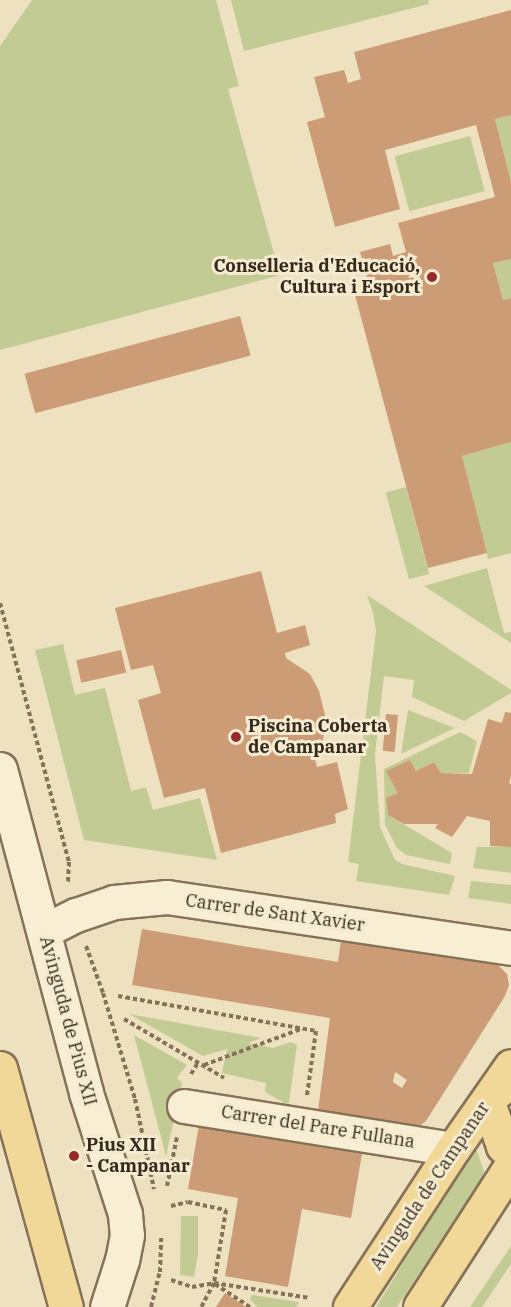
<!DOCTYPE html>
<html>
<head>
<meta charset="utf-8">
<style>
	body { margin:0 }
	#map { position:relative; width:511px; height:1307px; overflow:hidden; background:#ede1c0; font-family:"IBM Plex Serif",serif }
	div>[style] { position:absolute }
	.green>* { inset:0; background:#c3cb95; transform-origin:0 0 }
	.building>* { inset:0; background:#cb9c76; transform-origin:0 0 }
	.path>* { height:4px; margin-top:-2px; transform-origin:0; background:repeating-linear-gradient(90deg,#867258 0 4.5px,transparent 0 7.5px) }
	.roads { filter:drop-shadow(2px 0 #867258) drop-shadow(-2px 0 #867258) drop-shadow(0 2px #867258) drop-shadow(0 -2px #867258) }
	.minor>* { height:33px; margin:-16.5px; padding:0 16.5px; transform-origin:16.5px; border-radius:16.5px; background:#f8eed3 }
	.major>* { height:33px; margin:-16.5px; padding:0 16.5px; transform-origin:16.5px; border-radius:16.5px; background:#f1d798 }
	.dots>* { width:16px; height:16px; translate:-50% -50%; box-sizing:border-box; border:3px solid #f5ebd0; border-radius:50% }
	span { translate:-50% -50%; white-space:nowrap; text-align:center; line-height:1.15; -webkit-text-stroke:6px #f5ebd0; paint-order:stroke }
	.poi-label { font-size:18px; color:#362a1d; font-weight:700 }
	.right { translate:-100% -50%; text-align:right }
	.left { translate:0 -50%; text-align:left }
	.street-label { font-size:18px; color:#362a1d }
</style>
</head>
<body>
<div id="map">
	<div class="green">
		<i style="clip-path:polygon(32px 0,216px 0,239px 86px,228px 89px,280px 275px,0 350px,0 46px)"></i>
		<i style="clip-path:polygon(231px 0,428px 0,429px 4px,244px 51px)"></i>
		<i style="clip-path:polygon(511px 115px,511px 182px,495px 119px)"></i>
		<i style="left:470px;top:136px;width:57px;height:78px;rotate:75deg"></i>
		<i style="clip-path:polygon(511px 259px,511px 298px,503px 300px,493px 263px)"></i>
		<i style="clip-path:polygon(511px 442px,511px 553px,488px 559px,462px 456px)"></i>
		<i style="left:406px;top:487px;width:90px;height:21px;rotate:75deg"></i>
		<i style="clip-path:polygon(487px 568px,504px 633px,511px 632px,511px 643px,424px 586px)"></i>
		<i style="clip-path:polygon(367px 595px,511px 690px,511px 693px,464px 721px,412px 697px,414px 680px,384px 676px,375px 754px,380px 827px,395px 860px,402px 864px,455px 876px,449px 895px,356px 881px,359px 864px,348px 862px,376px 631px,373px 612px)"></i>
		<i style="clip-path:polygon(63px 644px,75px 695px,105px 688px,131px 791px,146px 787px,153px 810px,200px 798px,217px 860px,84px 840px,35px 650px)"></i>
		<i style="clip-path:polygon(408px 710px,455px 728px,401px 754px)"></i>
		<i style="clip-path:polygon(460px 732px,477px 741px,469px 773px,441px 773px,434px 762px,416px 771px,410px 760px,398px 793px,387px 798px,388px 815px,452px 853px,450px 864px,406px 855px,397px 848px,385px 825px,384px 769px)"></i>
		<i style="clip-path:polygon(477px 847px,511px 847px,511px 873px,473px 868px)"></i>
		<i style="clip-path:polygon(471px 881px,511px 885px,511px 904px,468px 898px)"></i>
		<i style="clip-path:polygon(129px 1014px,261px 1038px,248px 1043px,273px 1048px,291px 1042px,297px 1045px,289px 1103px,286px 1104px,265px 1092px,266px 1083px,222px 1073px,227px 1049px,203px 1056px)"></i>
		<i style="clip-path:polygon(134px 1035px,187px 1065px,177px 1078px,182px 1083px,166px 1156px)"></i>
		<i style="clip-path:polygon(473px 1150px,477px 1151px,484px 1171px,483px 1177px,397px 1307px,376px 1307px)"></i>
		<i style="clip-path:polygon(181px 1216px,198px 1216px,198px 1254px,194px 1277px,180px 1275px)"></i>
		<i style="clip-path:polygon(511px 1246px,511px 1264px,482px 1307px,470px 1307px)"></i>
		<i style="clip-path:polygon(252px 1295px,299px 1302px,296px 1307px,257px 1307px,250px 1299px)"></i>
	</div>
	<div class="building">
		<i style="clip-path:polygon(511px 10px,511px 115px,495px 119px,511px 182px,511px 259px,493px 263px,503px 300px,511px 298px,511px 442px,462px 456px,487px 553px,428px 568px,355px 295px,371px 291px,360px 252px,390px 244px,393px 256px,406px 252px,398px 223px,495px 197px,476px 125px,385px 150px,400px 209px,335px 227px,307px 122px,325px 117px,314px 77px,344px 70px,348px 83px,361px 79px,354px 52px)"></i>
		<i style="left:240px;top:316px;width:41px;height:223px;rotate:75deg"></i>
		<i style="clip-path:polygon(261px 571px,277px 633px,305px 625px,310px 645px,285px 653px,286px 658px,310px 674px,319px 691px,326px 719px,325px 730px,320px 753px,315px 759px,317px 767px,337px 762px,348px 809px,335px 814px,336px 823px,221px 853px,205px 788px,164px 798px,138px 700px,161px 693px,153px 665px,131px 670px,115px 608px)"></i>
		<i style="left:121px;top:650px;width:23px;height:46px;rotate:77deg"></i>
		<i style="clip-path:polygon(505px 712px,511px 713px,511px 776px,509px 783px,511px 784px,511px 847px,490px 846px,490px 821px,467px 816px,452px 837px,435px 828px,438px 824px,404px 824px,388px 815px,386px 798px,398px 793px,386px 771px,410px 760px,416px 771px,434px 762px,441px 773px,472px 774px,488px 719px,502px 723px)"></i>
		<i style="left:386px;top:714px;width:12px;height:37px;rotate:5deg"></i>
		<i style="clip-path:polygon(evenodd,142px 929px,338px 962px,341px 940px,485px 960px,498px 965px,507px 974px,509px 985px,505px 996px,426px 1121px,418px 1127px,318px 1111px,330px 1018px,132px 985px,142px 929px,395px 1072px,407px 1080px,402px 1088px,393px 1082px,395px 1072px)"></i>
		<i style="clip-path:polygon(199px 1125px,362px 1154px,351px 1218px,302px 1209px,288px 1287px,225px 1276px,238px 1198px,188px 1189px)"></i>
		<i style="clip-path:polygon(225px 1293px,246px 1307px,216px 1307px)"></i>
	</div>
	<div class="path">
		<i style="left:0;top:603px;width:268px;rotate:75.1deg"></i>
		<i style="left:69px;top:862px;width:22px;rotate:93deg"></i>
		<i style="left:86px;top:946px;width:50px;rotate:70.1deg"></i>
		<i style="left:103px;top:993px;width:111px;rotate:73.2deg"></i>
		<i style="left:135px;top:1099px;width:92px;rotate:78.1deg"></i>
		<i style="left:118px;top:996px;width:201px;rotate:10deg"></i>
		<i style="left:316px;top:1031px;width:65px;rotate:98deg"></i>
		<i style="left:124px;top:1019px;width:116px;rotate:30.5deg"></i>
		<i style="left:204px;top:1065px;width:103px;rotate:-20.4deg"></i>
		<i style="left:191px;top:1074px;width:13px;rotate:-58deg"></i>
		<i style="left:167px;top:1186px;width:50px;rotate:-78.5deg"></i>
		<i style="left:171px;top:1206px;width:17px;rotate:-13deg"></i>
		<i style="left:188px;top:1202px;width:39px;rotate:12deg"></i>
		<i style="left:226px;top:1210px;width:74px;rotate:99.3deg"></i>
		<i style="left:214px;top:1283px;width:27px;rotate:118deg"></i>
		<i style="left:171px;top:1280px;width:22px;rotate:18deg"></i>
		<i style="left:192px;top:1287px;width:22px;rotate:-10deg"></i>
		<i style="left:214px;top:1283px;width:97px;rotate:8.9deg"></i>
		<i style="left:215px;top:1284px;width:42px;rotate:33.3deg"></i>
		<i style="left:151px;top:1307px;width:36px;rotate:-76deg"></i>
		<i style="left:160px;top:1272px;width:34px;rotate:-88deg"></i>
	</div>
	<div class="roads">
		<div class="minor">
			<i style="left:0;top:769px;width:335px;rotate:75.1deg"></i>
			<i style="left:86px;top:1093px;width:127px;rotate:72.1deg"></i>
			<i style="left:125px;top:1214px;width:21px;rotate:85deg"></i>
			<i style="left:127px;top:1235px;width:25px;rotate:101deg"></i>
			<i style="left:122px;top:1260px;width:49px;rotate:107.7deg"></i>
			<i style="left:44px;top:931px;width:36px;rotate:-27deg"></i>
			<i style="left:76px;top:915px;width:40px;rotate:-18.9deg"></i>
			<i style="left:114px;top:902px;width:53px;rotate:-5.4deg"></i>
			<i style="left:167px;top:897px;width:348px;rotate:8.4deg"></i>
			<i style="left:184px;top:1106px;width:272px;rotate:9.1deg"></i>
		</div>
		<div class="major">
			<i style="left:0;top:1068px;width:248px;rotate:74.6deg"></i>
			<i style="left:499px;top:1090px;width:8px;rotate:150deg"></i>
			<i style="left:492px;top:1094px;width:11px;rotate:105deg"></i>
			<i style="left:489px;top:1105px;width:43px;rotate:71.1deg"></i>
			<i style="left:503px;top:1146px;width:10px;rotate:37deg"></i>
			<i style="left:350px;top:1307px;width:189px;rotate:-56.9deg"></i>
			<i style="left:453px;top:1149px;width:101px;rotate:-55.1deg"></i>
			<i style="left:420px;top:1307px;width:168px;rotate:-57.2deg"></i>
		</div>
	</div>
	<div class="dots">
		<i style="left:432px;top:277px;background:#952b29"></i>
		<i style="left:236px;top:737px;background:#952b29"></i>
		<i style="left:74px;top:1156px;background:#952b29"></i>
	</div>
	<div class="poi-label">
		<span class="right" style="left:420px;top:277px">Conselleria d'Educació,<br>Cultura i Esport</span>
		<span class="left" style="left:248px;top:737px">Piscina Coberta<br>de Campanar</span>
		<span class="left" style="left:86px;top:1156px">Pius XII<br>- Campanar</span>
	</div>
	<div class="street-label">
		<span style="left:275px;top:913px;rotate:8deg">Carrer de Sant Xavier</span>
		<span style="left:68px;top:1021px;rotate:75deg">Avinguda de Pius XII</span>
		<span style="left:318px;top:1127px;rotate:9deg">Carrer del Pare Fullana</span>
		<span style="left:430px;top:1186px;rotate:-56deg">Avinguda de Campanar</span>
	</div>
</div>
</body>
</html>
